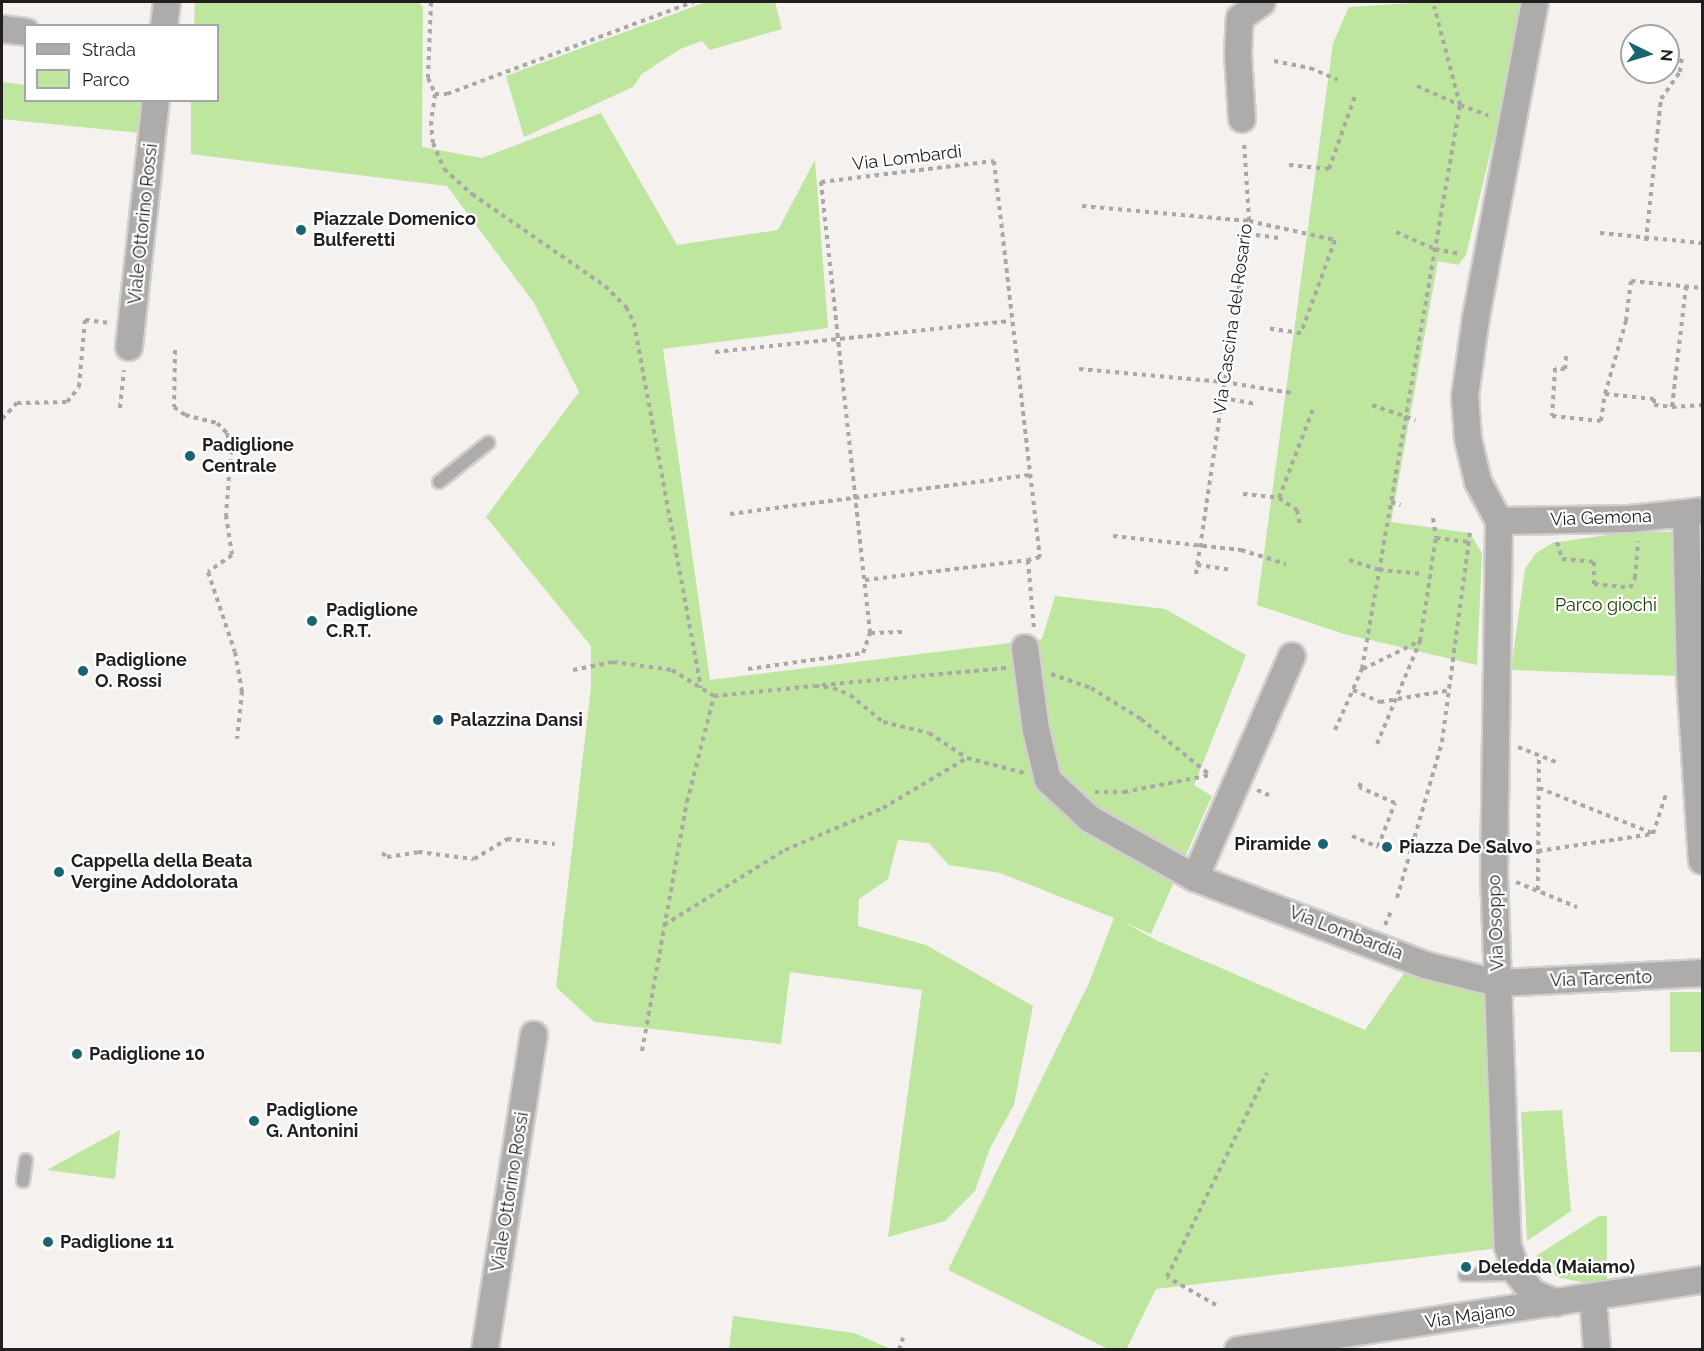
<!DOCTYPE html>
<html>
<head>
<meta charset="utf-8">
<style>
	body { margin:0 }
	#map { position:relative; width:1704px; height:1351px; overflow:hidden; background:#f4f1ef; font-family:Raleway,sans-serif }
	div>[style] { position:absolute }
	.green>* { inset:0; background:#bee69e; transform-origin:0 0 }
	.path>* { height:4px; margin-top:-2px; transform-origin:0; background:repeating-linear-gradient(90deg,#aaa8a6 0 4.5px,transparent 0 9px) }
	.roads { filter:drop-shadow(2px 0 #d2cfce) drop-shadow(-2px 0 #d2cfce) drop-shadow(0 2px #d2cfce) drop-shadow(0 -2px #d2cfce) }
	.service>* { height:12px; margin:-6px; padding:0 6px; transform-origin:6px; border-radius:6px; background:#adacab }
	.minor>* { height:26px; margin:-13px; padding:0 13px; transform-origin:13px; border-radius:13px; background:#adacab }
	.dots>* { width:16px; height:16px; translate:-50% -50%; box-sizing:border-box; border:3px solid #fff; border-radius:50% }
	span { translate:-50% -50%; white-space:nowrap; text-align:center; line-height:1.15; -webkit-text-stroke:4.5px #fff; paint-order:stroke }
	.street-label { font-size:18px; color:#201e1e }
	.poi-label { font-size:18px; color:#201e1e; font-weight:700 }
	.left { translate:0 -50%; text-align:left }
	.right { translate:-100% -50%; text-align:right }
	.park-label { font-size:18px; color:#243c0a }
	.frame { position:absolute; inset:0; border:3px solid #201e1e; pointer-events:none }
	.legend { position:absolute; left:24px; top:24px; width:195px; height:78px; box-sizing:border-box; background:#fff; border:2px solid #a6a5a5; margin:0; padding:8px 10px; list-style:none; font-size:18px; color:#201e1e }
	.legend li { display:flex; align-items:center; gap:12px; height:30px }
	.legend b { width:30px; border:2px solid #a6a5a5 }
	.north { position:absolute; left:1620px; top:24px; width:60px; height:60px; box-sizing:border-box; background:#fff; border:2px solid #a6a5a5; border-radius:50%; rotate:95deg; font-size:16px; font-weight:700; line-height:24px; text-align:center; color:#201e1e }
	.north::after { content:''; display:block; margin:auto; width:21px; height:27px; background:#19656f; clip-path:polygon(50% 0,100% 100%,50% 72%,0 100%) }
</style>
</head>
<body>
<div id="map">
	<div class="green">
		<i style="clip-path:polygon(195px 2px,418px 2px,423px 7px,422px 147px,482px 158px,601px 113px,677px 245px,778px 230px,815px 160px,828px 328px,663px 349px,710px 680px,1042px 639px,1055px 596px,1165px 609px,1246px 655px,1194px 785px,1212px 796px,1151px 934px,1123px 922px,1158px 941px,1365px 1030px,1409px 966px,1498px 983px,1508px 1247px,1156px 1289px,1126px 1350px,1108px 1349px,948px 1270px,1089px 983px,1114px 918px,1000px 873px,949px 865px,929px 843px,898px 840px,888px 879px,859px 899px,858px 926px,926px 945px,1033px 1006px,1014px 1105px,990px 1148px,975px 1191px,945px 1221px,888px 1237px,922px 990px,790px 972px,781px 1044px,594px 1022px,556px 987px,591px 687px,591px 646px,486px 517px,579px 392px,534px 303px,447px 186px,191px 154px,191px 101px,218px 100px,218px 26px,194px 25px)"></i>
		<i style="clip-path:polygon(706px 2px,775px 2px,782px 29px,710px 50px,702px 41px,680px 49px,642px 74px,633px 87px,524px 137px,506px 76px)"></i>
		<i style="clip-path:polygon(1429px 2px,1519px 2px,1524px 9px,1466px 255px,1458px 265px,1438px 261px,1391px 522px,1470px 533px,1482px 553px,1477px 665px,1344px 634px,1257px 605px,1333px 43px,1349px 7px)"></i>
		<i style="clip-path:polygon(2px 82px,25px 85px,26px 100px,144px 101px,140px 133px,2px 119px)"></i>
		<i style="clip-path:polygon(1635px 531px,1672px 532px,1678px 676px,1511px 670px,1525px 569px,1535px 554px,1552px 543px)"></i>
		<i style="left:1702px;top:992px;width:60px;height:32px;rotate:90deg"></i>
		<i style="clip-path:polygon(1562px 1110px,1571px 1211px,1527px 1241px,1521px 1112px)"></i>
		<i style="clip-path:polygon(120px 1130px,115px 1179px,47px 1170px)"></i>
		<i style="clip-path:polygon(1599px 1216px,1607px 1216px,1607px 1282px,1590px 1284px,1557px 1277px,1536px 1256px)"></i>
		<i style="clip-path:polygon(733px 1316px,854px 1333px,891px 1349px,729px 1349px)"></i>
	</div>
	<div class="path">
		<i style="left:431px;top:2px;width:76px;rotate:92.3deg"></i>
		<i style="left:428px;top:78px;width:17px;rotate:66deg"></i>
		<i style="left:435px;top:94px;width:12px"></i>
		<i style="left:447px;top:94px;width:263px;rotate:-20.5deg"></i>
		<i style="left:1274px;top:61px;width:37px;rotate:11deg"></i>
		<i style="left:1310px;top:68px;width:30px;rotate:23deg"></i>
		<i style="left:1417px;top:86px;width:47px;rotate:23.8deg"></i>
		<i style="left:1460px;top:105px;width:102px;rotate:-104.7deg"></i>
		<i style="left:435px;top:94px;width:27px;rotate:98deg"></i>
		<i style="left:431px;top:121px;width:22px;rotate:85deg"></i>
		<i style="left:433px;top:143px;width:28px;rotate:67deg"></i>
		<i style="left:444px;top:169px;width:38px;rotate:42deg"></i>
		<i style="left:472px;top:194px;width:162px;rotate:34.7deg"></i>
		<i style="left:605px;top:286px;width:30px;rotate:45deg"></i>
		<i style="left:626px;top:307px;width:18px;rotate:63deg"></i>
		<i style="left:634px;top:323px;width:371px;rotate:79.6deg"></i>
		<i style="left:1289px;top:165px;width:40px;rotate:5.7deg"></i>
		<i style="left:1329px;top:169px;width:81px;rotate:-70.4deg"></i>
		<i style="left:1082px;top:206px;width:168px;rotate:5.1deg"></i>
		<i style="left:1249px;top:221px;width:88px;rotate:12.5deg"></i>
		<i style="left:1335px;top:240px;width:99px;rotate:110.1deg"></i>
		<i style="left:1301px;top:333px;width:35px;rotate:-172deg"></i>
		<i style="left:1396px;top:232px;width:43px;rotate:23.6deg"></i>
		<i style="left:1435px;top:249px;width:26px;rotate:11deg"></i>
		<i style="left:1600px;top:233px;width:102px;rotate:5.6deg"></i>
		<i style="left:1247px;top:234px;width:32px;rotate:7deg"></i>
		<i style="left:1646px;top:241px;width:143px;rotate:-84deg"></i>
		<i style="left:1661px;top:99px;width:33px;rotate:-55deg"></i>
		<i style="left:1680px;top:72px;width:16px;rotate:-83deg"></i>
		<i style="left:1686px;top:286px;width:122px;rotate:96.6deg"></i>
		<i style="left:1672px;top:407px;width:30px;rotate:-4deg"></i>
		<i style="left:175px;top:350px;width:57px;rotate:91deg"></i>
		<i style="left:174px;top:407px;width:14px;rotate:36deg"></i>
		<i style="left:185px;top:415px;width:33px;rotate:14deg"></i>
		<i style="left:217px;top:423px;width:14px;rotate:45deg"></i>
		<i style="left:227px;top:433px;width:17px;rotate:77deg"></i>
		<i style="left:231px;top:450px;width:65px;rotate:94.4deg"></i>
		<i style="left:226px;top:515px;width:40px;rotate:81.5deg"></i>
		<i style="left:232px;top:555px;width:29px;rotate:145deg"></i>
		<i style="left:208px;top:572px;width:84px;rotate:71.4deg"></i>
		<i style="left:235px;top:652px;width:40px;rotate:80deg"></i>
		<i style="left:242px;top:691px;width:48px;rotate:95.9deg"></i>
		<i style="left:715px;top:352px;width:297px;rotate:-6deg"></i>
		<i style="left:1566px;top:356px;width:13px;rotate:94deg"></i>
		<i style="left:1565px;top:369px;width:10px;rotate:-174deg"></i>
		<i style="left:1555px;top:368px;width:48px;rotate:93.6deg"></i>
		<i style="left:1552px;top:416px;width:49px;rotate:5.8deg"></i>
		<i style="left:1601px;top:421px;width:27px;rotate:-82deg"></i>
		<i style="left:1605px;top:394px;width:76px;rotate:-74deg"></i>
		<i style="left:1626px;top:321px;width:40px;rotate:-82.9deg"></i>
		<i style="left:1631px;top:281px;width:71px;rotate:5.6deg"></i>
		<i style="left:1079px;top:369px;width:146px;rotate:5.1deg"></i>
		<i style="left:1224px;top:382px;width:69px;rotate:9.2deg"></i>
		<i style="left:1605px;top:394px;width:49px;rotate:5.8deg"></i>
		<i style="left:1654px;top:399px;width:6px;rotate:90deg"></i>
		<i style="left:1654px;top:405px;width:18px;rotate:6deg"></i>
		<i style="left:1222px;top:398px;width:35px;rotate:10deg"></i>
		<i style="left:1372px;top:405px;width:46px;rotate:19.2deg"></i>
		<i style="left:120px;top:408px;width:38px;rotate:-84deg"></i>
		<i style="left:2px;top:419px;width:22px;rotate:-47deg"></i>
		<i style="left:17px;top:403px;width:50px;rotate:-1.1deg"></i>
		<i style="left:67px;top:402px;width:19px;rotate:-51deg"></i>
		<i style="left:79px;top:387px;width:67px;rotate:-84.9deg"></i>
		<i style="left:85px;top:320px;width:23px;rotate:7deg"></i>
		<i style="left:1243px;top:494px;width:36px;rotate:6deg"></i>
		<i style="left:1279px;top:498px;width:95px;rotate:-69.1deg"></i>
		<i style="left:1279px;top:498px;width:22px;rotate:34deg"></i>
		<i style="left:1297px;top:510px;width:16px;rotate:79deg"></i>
		<i style="left:1391px;top:502px;width:10px;rotate:17deg"></i>
		<i style="left:730px;top:514px;width:303px;rotate:-7.4deg"></i>
		<i style="left:1433px;top:518px;width:20px;rotate:81deg"></i>
		<i style="left:1436px;top:538px;width:33px;rotate:7deg"></i>
		<i style="left:1113px;top:536px;width:129px;rotate:6.2deg"></i>
		<i style="left:1241px;top:550px;width:47px;rotate:17.3deg"></i>
		<i style="left:1557px;top:542px;width:18px;rotate:74deg"></i>
		<i style="left:1562px;top:559px;width:32px;rotate:5deg"></i>
		<i style="left:1594px;top:562px;width:22px;rotate:90deg"></i>
		<i style="left:1594px;top:584px;width:36px;rotate:6deg"></i>
		<i style="left:1630px;top:588px;width:11px;rotate:-63deg"></i>
		<i style="left:1635px;top:578px;width:37px;rotate:-85deg"></i>
		<i style="left:1349px;top:560px;width:32px;rotate:18deg"></i>
		<i style="left:1379px;top:570px;width:44px;rotate:5.2deg"></i>
		<i style="left:1197px;top:565px;width:36px;rotate:8deg"></i>
		<i style="left:1196px;top:574px;width:357px;rotate:-81.5deg"></i>
		<i style="left:1249px;top:221px;width:80px;rotate:-93.6deg"></i>
		<i style="left:865px;top:580px;width:164px;rotate:-7deg"></i>
		<i style="left:902px;top:632px;width:32px;rotate:178deg"></i>
		<i style="left:870px;top:633px;width:454px;rotate:-96.2deg"></i>
		<i style="left:821px;top:182px;width:174px;rotate:-6.9deg"></i>
		<i style="left:994px;top:161px;width:399px;rotate:83.4deg"></i>
		<i style="left:1040px;top:557px;width:12px;rotate:166deg"></i>
		<i style="left:1028px;top:560px;width:69px;rotate:85deg"></i>
		<i style="left:748px;top:669px;width:116px;rotate:-7.9deg"></i>
		<i style="left:863px;top:653px;width:21px;rotate:-71deg"></i>
		<i style="left:1363px;top:669px;width:64px;rotate:-26.2deg"></i>
		<i style="left:573px;top:670px;width:41px;rotate:-11.3deg"></i>
		<i style="left:613px;top:662px;width:60px;rotate:7.7deg"></i>
		<i style="left:672px;top:670px;width:49px;rotate:31.8deg"></i>
		<i style="left:714px;top:696px;width:101px;rotate:-5.7deg"></i>
		<i style="left:815px;top:686px;width:18px;rotate:6deg"></i>
		<i style="left:833px;top:688px;width:18px;rotate:22deg"></i>
		<i style="left:850px;top:695px;width:43px;rotate:39.3deg"></i>
		<i style="left:883px;top:722px;width:47px;rotate:13.4deg"></i>
		<i style="left:929px;top:733px;width:45px;rotate:33.3deg"></i>
		<i style="left:967px;top:758px;width:59px;rotate:14.7deg"></i>
		<i style="left:1051px;top:674px;width:42px;rotate:19.3deg"></i>
		<i style="left:1091px;top:688px;width:59px;rotate:31.8deg"></i>
		<i style="left:1141px;top:719px;width:89px;rotate:39.1deg"></i>
		<i style="left:822px;top:685px;width:185px;rotate:-5.3deg"></i>
		<i style="left:1353px;top:690px;width:30px;rotate:24deg"></i>
		<i style="left:1380px;top:702px;width:72px;rotate:-9.6deg"></i>
		<i style="left:1335px;top:730px;width:67px;rotate:-66.1deg"></i>
		<i style="left:1362px;top:669px;width:572px;rotate:-80.14deg"></i>
		<i style="left:1460px;top:105px;width:30px;rotate:20deg"></i>
		<i style="left:1377px;top:744px;width:112px;rotate:-67.3deg"></i>
		<i style="left:1420px;top:641px;width:104px;rotate:-81.2deg"></i>
		<i style="left:1518px;top:747px;width:41px;rotate:21.5deg"></i>
		<i style="left:1539px;top:788px;width:122px;rotate:21.7deg"></i>
		<i style="left:1257px;top:790px;width:13px;rotate:23deg"></i>
		<i style="left:1095px;top:792px;width:29px"></i>
		<i style="left:1124px;top:792px;width:89px;rotate:-11.1deg"></i>
		<i style="left:1352px;top:836px;width:28px;rotate:23deg"></i>
		<i style="left:1378px;top:847px;width:47px;rotate:-68.9deg"></i>
		<i style="left:1395px;top:803px;width:39px;rotate:-156deg"></i>
		<i style="left:1359px;top:787px;width:7px;rotate:-63deg"></i>
		<i style="left:1538px;top:851px;width:116px;rotate:-8.4deg"></i>
		<i style="left:1653px;top:834px;width:42px;rotate:-72deg"></i>
		<i style="left:382px;top:853px;width:6px;rotate:39deg"></i>
		<i style="left:387px;top:857px;width:31px;rotate:-9deg"></i>
		<i style="left:418px;top:852px;width:56px;rotate:7.1deg"></i>
		<i style="left:474px;top:859px;width:39px;rotate:-31deg"></i>
		<i style="left:507px;top:839px;width:48px;rotate:5.9deg"></i>
		<i style="left:1516px;top:882px;width:66px;rotate:22.3deg"></i>
		<i style="left:1538px;top:890px;width:134px;rotate:-89.6deg"></i>
		<i style="left:1397px;top:898px;width:162px;rotate:-73.9deg"></i>
		<i style="left:1442px;top:742px;width:211px;rotate:-82.4deg"></i>
		<i style="left:664px;top:925px;width:142px;rotate:-31.8deg"></i>
		<i style="left:785px;top:850px;width:107px;rotate:-23.2deg"></i>
		<i style="left:883px;top:808px;width:98px;rotate:-30.8deg"></i>
		<i style="left:1385px;top:925px;width:17px;rotate:-66deg"></i>
		<i style="left:642px;top:1051px;width:253px;rotate:-79.8deg"></i>
		<i style="left:687px;top:802px;width:109px;rotate:-75.7deg"></i>
		<i style="left:1216px;top:1305px;width:56px;rotate:-150.3deg"></i>
		<i style="left:1167px;top:1277px;width:227px;rotate:-63.9deg"></i>
		<i style="left:899px;top:1350px;width:13px;rotate:-72deg"></i>
	</div>
	<div class="roads">
		<div class="service">
			<i style="left:439px;top:482px;width:63px;rotate:-38.5deg"></i>
			<i style="left:23px;top:1181px;width:21px;rotate:-82deg"></i>
			<i style="left:1465px;top:1275px;width:53px;rotate:-1.1deg"></i>
		</div>
		<div class="minor">
			<i style="left:1535px;top:2px;width:320px;rotate:100.6deg"></i>
			<i style="left:1476px;top:317px;width:80px;rotate:97.9deg"></i>
			<i style="left:1465px;top:396px;width:43px;rotate:86deg"></i>
			<i style="left:1468px;top:439px;width:44px;rotate:76.9deg"></i>
			<i style="left:1478px;top:482px;width:44px;rotate:61.7deg"></i>
			<i style="left:1499px;top:521px;width:353px;rotate:90.8deg"></i>
			<i style="left:1494px;top:874px;width:373px;rotate:87.9deg"></i>
			<i style="left:1508px;top:1247px;width:29px;rotate:70deg"></i>
			<i style="left:1518px;top:1274px;width:24px;rotate:52deg"></i>
			<i style="left:1533px;top:1293px;width:25px;rotate:23deg"></i>
			<i style="left:164px;top:26px;width:24px;rotate:-83deg"></i>
			<i style="left:2px;top:29px;width:24px;rotate:7deg"></i>
			<i style="left:1242px;top:119px;width:66px;rotate:-93.5deg"></i>
			<i style="left:1238px;top:53px;width:35px;rotate:-87deg"></i>
			<i style="left:1240px;top:18px;width:27px;rotate:-36deg"></i>
			<i style="left:129px;top:347px;width:248px;rotate:-83.8deg"></i>
			<i style="left:1686px;top:513px;width:163px;rotate:88.6deg"></i>
			<i style="left:1690px;top:676px;width:185px;rotate:86.3deg"></i>
			<i style="left:1499px;top:521px;width:131px;rotate:-0.9deg"></i>
			<i style="left:1630px;top:519px;width:72px;rotate:-6.3deg"></i>
			<i style="left:1025px;top:648px;width:83px;rotate:82.4deg"></i>
			<i style="left:1036px;top:730px;width:51px;rotate:76.5deg"></i>
			<i style="left:1048px;top:780px;width:57px;rotate:42.9deg"></i>
			<i style="left:1090px;top:819px;width:120px;rotate:29.3deg"></i>
			<i style="left:1195px;top:878px;width:246px;rotate:20.7deg"></i>
			<i style="left:1425px;top:965px;width:75px;rotate:13.9deg"></i>
			<i style="left:1498px;top:983px;width:204px;rotate:-2.8deg"></i>
			<i style="left:1195px;top:878px;width:242px;rotate:-66.4deg"></i>
			<i style="left:1593px;top:1298px;width:52px;rotate:85.6deg"></i>
			<i style="left:485px;top:1350px;width:319px;rotate:-81.2deg"></i>
			<i style="left:1238px;top:1350px;width:469px;rotate:-8.6deg"></i>
		</div>
	</div>
	<div class="dots">
		<i style="left:301px;top:230px;background:#19656f"></i>
		<i style="left:190px;top:456px;background:#19656f"></i>
		<i style="left:312px;top:621px;background:#19656f"></i>
		<i style="left:83px;top:671px;background:#19656f"></i>
		<i style="left:438px;top:720px;background:#19656f"></i>
		<i style="left:1323px;top:844px;background:#19656f"></i>
		<i style="left:1387px;top:847px;background:#19656f"></i>
		<i style="left:59px;top:872px;background:#19656f"></i>
		<i style="left:77px;top:1054px;background:#19656f"></i>
		<i style="left:254px;top:1121px;background:#19656f"></i>
		<i style="left:48px;top:1242px;background:#19656f"></i>
		<i style="left:1466px;top:1267px;background:#19656f"></i>
	</div>
	<div class="street-label">
		<span style="left:907px;top:158px;rotate:-7deg">Via Lombardi</span>
		<span style="left:143px;top:224px;rotate:-84deg">Viale Ottorino Rossi</span>
		<span style="left:1233px;top:319px;rotate:-82deg">Via Cascina del Rosario</span>
		<span style="left:1601px;top:518px;rotate:-2deg">Via Gemona</span>
		<span style="left:1496px;top:923px;rotate:-92deg">Via Osoppo</span>
		<span style="left:1346px;top:933px;rotate:21deg">Via Lombardia</span>
		<span style="left:1601px;top:979px;rotate:-2deg">Via Tarcento</span>
		<span style="left:510px;top:1192px;rotate:-81deg">Viale Ottorino Rossi</span>
		<span style="left:1470px;top:1316px;rotate:-8deg">Via Majano</span>
	</div>
	<div class="poi-label">
		<span class="left" style="left:313px;top:230px">Piazzale Domenico<br>Bulferetti</span>
		<span class="left" style="left:202px;top:456px">Padiglione<br>Centrale</span>
		<span class="left" style="left:326px;top:621px">Padiglione<br>C.R.T.</span>
		<span class="left" style="left:95px;top:671px">Padiglione<br>O. Rossi</span>
		<span class="left" style="left:450px;top:720px">Palazzina Dansi</span>
		<span class="right" style="left:1311px;top:844px">Piramide</span>
		<span class="left" style="left:1399px;top:847px">Piazza De Salvo</span>
		<span class="left" style="left:71px;top:872px">Cappella della Beata<br>Vergine Addolorata</span>
		<span class="left" style="left:89px;top:1054px">Padiglione 10</span>
		<span class="left" style="left:266px;top:1121px">Padiglione<br>G. Antonini</span>
		<span class="left" style="left:60px;top:1242px">Padiglione 11</span>
		<span class="left" style="left:1478px;top:1267px">Deledda (Maiamo)</span>
	</div>
	<div class="park-label">
		<span style="left:1606px;top:605px">Parco giochi</span>
	</div>
	<div class="frame"></div>
	<ul class="legend">
	<li><b style="height:8px;background:#adacab"></b>Strada</li>
	<li><b style="height:16px;background:#bee69e"></b>Parco</li>
	</ul>
	<div class="north">N</div>
</div>
</body>
</html>
